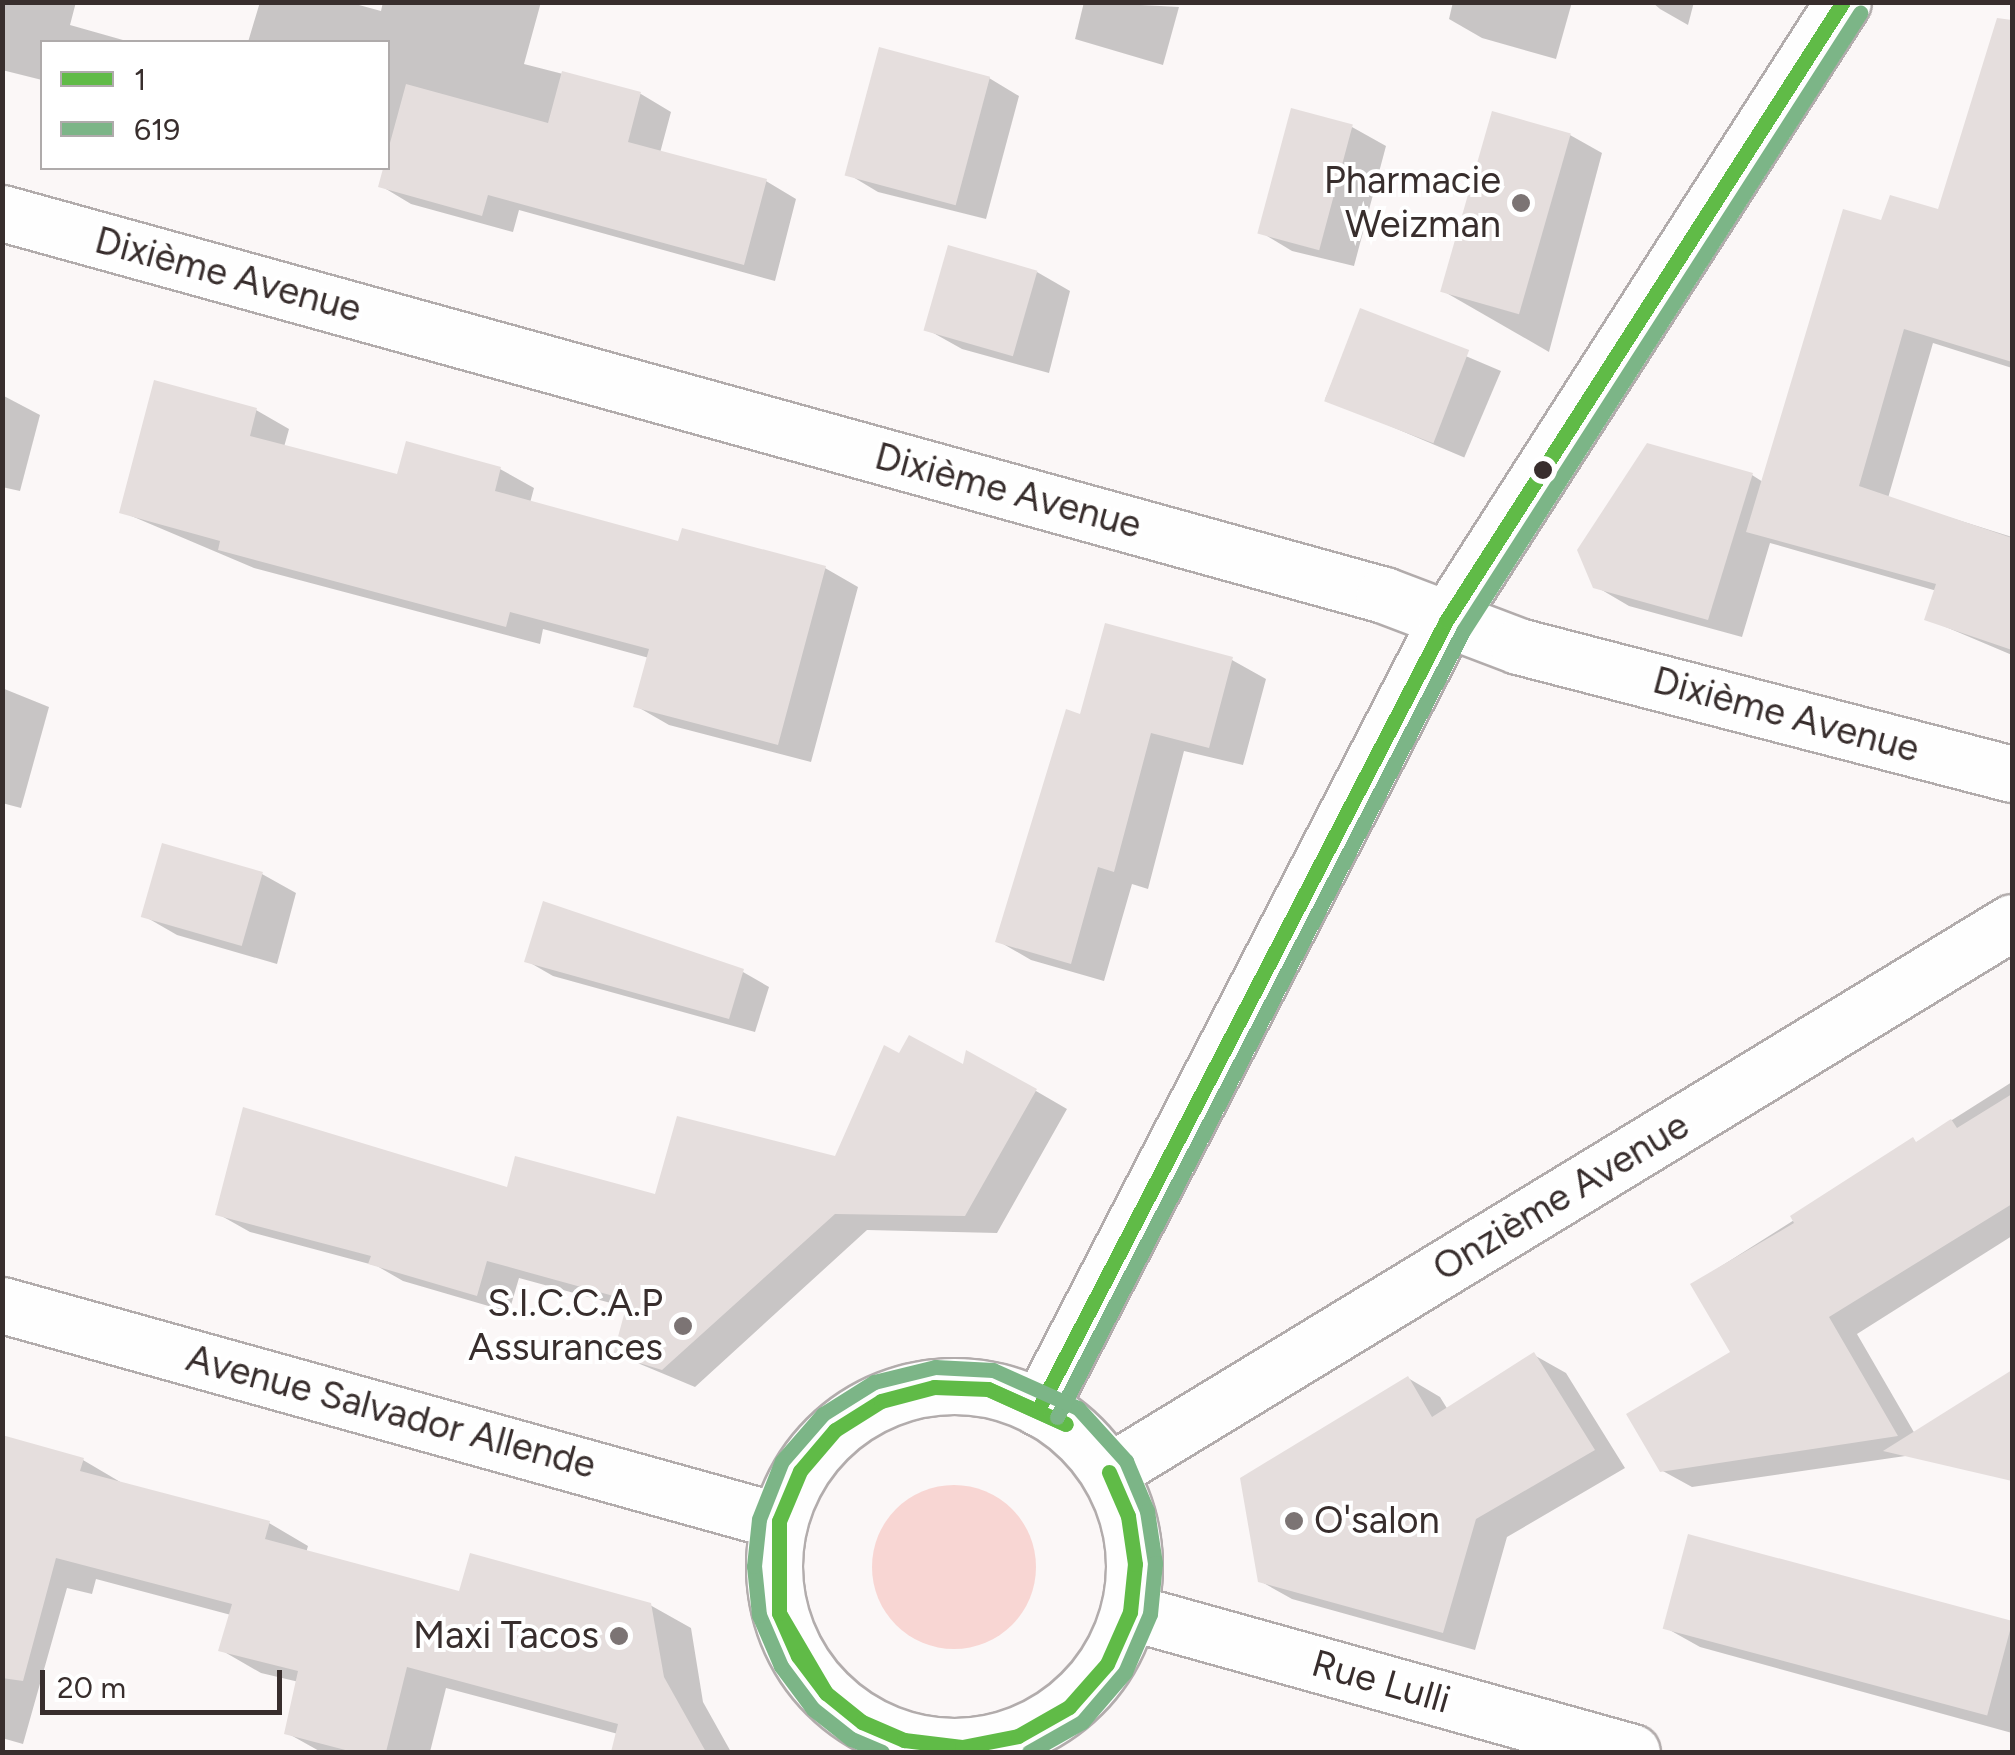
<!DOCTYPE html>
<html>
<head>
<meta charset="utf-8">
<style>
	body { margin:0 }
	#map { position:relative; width:2015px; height:1755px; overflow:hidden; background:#fbf7f7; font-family:Figtree,sans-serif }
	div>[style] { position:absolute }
	.green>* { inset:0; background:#f8d6d3 }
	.round { border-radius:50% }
	.shadow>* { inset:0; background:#0003; transform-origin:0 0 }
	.building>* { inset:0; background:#e5dedd; transform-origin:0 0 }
	.roads { filter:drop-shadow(2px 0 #b2acac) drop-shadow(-2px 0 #b2acac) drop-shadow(0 2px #b2acac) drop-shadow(0 -2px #b2acac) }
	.minor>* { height:55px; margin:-27.5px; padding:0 27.5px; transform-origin:27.5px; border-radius:27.5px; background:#fefefe }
	.tertiary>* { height:55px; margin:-27.5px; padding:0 27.5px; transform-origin:27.5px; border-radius:27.5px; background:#fefefe }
	.tertiary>.ring { margin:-27.5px; padding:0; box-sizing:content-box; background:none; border:55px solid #fefefe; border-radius:50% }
	.bus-1>* { height:15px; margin:-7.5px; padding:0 7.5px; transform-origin:7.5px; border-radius:7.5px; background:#60bb47 }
	.bus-2>* { height:15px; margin:-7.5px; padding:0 7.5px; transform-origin:7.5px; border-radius:7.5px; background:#7cb587 }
	.dots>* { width:28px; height:28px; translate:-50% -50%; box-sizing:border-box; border:5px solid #fff; border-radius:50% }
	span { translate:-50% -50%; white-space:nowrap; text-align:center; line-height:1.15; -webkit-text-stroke:8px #fff; paint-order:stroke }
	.poi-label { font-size:38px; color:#382e2d }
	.right { translate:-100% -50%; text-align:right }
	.left { translate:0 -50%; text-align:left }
	.street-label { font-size:38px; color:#382e2d }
	.frame { position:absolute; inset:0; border:5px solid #382e2d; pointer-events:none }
	.legend { position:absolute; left:40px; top:40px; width:350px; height:130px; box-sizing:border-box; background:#fff; border:2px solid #afabab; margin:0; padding:12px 18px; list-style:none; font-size:30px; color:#382e2d }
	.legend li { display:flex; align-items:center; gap:20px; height:50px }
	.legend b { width:50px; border:2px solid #afabab }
	.scale { position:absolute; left:40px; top:1670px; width:242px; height:45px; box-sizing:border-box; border:5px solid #382e2d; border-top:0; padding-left:12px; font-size:30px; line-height:35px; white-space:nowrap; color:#382e2d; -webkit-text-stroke:8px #fff; paint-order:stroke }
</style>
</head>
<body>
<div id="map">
	<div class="green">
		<i class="round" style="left:872px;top:1485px;width:164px;height:164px"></i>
	</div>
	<div class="shadow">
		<i style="clip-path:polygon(2px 2px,76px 2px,70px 25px,130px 42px,42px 42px,42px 80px,2px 70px)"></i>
		<i style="clip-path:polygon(260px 2px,348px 2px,381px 11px,383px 2px,541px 2px,524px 64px,641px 94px,671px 112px,660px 153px,766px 181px,796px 199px,775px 281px,519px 210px,513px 232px,411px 204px,381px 186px,388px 157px,388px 42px,248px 42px)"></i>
		<i style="clip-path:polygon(1084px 2px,1179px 7px,1163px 65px,1075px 39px)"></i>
		<i style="clip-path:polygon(1453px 2px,1572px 2px,1556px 59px,1482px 38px,1449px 19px)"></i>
		<i style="clip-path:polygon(1652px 2px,1694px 2px,1688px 25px,1660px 9px)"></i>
		<i style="clip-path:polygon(1984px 68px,2012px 76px,2012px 368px,1933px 343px,1888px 498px,2012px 537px,2012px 655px,1927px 619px,1937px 591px,1770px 543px,1742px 637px,1629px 606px,1595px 586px,1752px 475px,1763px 482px,1883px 223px,1940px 212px)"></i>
		<i style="clip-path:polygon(989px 78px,1019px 96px,986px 219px,878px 192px,848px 174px)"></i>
		<i style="clip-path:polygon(1352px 127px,1386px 146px,1354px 266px,1292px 251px,1259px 231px)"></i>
		<i style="clip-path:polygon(1570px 135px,1602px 153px,1549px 352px,1443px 291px)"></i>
		<i style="clip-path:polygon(1037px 272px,1070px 291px,1049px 373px,962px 349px,928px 330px)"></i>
		<i style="left:1362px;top:312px;width:151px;height:94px;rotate:23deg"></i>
		<i style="clip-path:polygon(2px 395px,40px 415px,20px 491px,2px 487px)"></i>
		<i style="clip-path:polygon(256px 410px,289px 429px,284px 447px,399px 477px,408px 444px,500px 469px,534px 488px,530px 503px,680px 544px,825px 568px,858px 587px,811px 762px,669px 725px,636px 706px,649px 658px,543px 629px,540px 644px,254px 568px,122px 512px)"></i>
		<i style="clip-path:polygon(1106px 626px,1232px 660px,1266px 679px,1243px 765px,1184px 751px,1148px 889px,1132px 884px,1104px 981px,1031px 960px,998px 941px,1081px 718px)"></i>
		<i style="clip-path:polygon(2px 688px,49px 707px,21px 808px,2px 803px)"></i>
		<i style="clip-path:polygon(262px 874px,296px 893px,277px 964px,177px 935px,144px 916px)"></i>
		<i style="clip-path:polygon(544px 904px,743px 972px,769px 987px,755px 1032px,553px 976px,527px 961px)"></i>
		<i style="clip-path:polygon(900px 1057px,965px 1068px,1036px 1091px,1067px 1109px,997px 1233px,867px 1230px,695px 1387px,616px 1354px,629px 1308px,519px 1278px,509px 1312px,403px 1281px,377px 1266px,250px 1232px,218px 1214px,508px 1190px,656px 1198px,836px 1159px)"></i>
		<i style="clip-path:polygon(2012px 1082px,2012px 1236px,1857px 1334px,1926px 1453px,1692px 1487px,1661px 1470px,1734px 1353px,1693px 1284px)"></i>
		<i style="clip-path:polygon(1534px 1355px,1566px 1373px,1625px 1468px,1507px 1537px,1475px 1650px,1292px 1599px,1260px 1581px,1408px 1378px,1440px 1397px,1448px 1410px)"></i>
		<i style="clip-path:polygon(2px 1438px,83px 1460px,122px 1483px,269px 1523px,308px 1546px,306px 1553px,461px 1594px,650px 1605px,691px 1628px,703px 1702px,731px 1752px,615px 1752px,618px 1734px,446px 1688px,430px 1752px,321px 1752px,287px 1733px,299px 1682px,261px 1673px,221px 1650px,231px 1615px,96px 1579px,92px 1594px,67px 1588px,23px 1744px,2px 1738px)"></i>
		<i style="clip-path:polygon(1690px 1537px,2012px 1625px,2012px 1733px,1700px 1647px,1666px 1628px)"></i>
	</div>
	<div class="building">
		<i style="clip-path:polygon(1997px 18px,2012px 20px,2012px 362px,1904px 329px,1859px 486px,2012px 538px,2012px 650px,1924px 620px,1936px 584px,1746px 532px,1843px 209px,1881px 220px,1890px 195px,1938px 209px)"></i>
		<i style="left:879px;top:47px;width:115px;height:133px;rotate:15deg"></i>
		<i style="clip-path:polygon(562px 71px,641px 92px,628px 142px,767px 179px,744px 265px,488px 195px,482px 216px,378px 187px,406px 84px,548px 123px)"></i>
		<i style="left:1291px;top:108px;width:64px;height:130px;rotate:15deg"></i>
		<i style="left:1492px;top:111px;width:82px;height:188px;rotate:16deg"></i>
		<i style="left:948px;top:245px;width:93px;height:89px;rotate:16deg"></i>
		<i style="left:1360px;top:308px;width:117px;height:100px;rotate:21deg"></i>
		<i style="clip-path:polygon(154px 380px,257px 408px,250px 436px,397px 474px,406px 441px,501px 467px,495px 491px,678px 541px,682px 528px,826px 566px,778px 745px,633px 707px,649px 649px,510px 612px,506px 627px,218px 550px,220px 541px,119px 513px)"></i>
		<i style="clip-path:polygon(1647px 443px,1753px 473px,1708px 620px,1593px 588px,1577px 550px)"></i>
		<i style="clip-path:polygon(1105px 623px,1233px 657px,1209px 748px,1151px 733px,1114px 872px,1098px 867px,1071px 964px,995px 942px,1066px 709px,1080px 714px)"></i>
		<i style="left:162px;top:843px;width:105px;height:77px;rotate:16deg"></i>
		<i style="clip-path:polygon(543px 901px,744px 969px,729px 1019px,524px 962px)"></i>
		<i style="clip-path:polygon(909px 1035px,963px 1064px,966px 1050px,1037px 1089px,965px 1216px,835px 1214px,662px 1370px,613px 1355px,628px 1300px,487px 1261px,477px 1296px,368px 1264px,371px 1256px,215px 1215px,243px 1107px,507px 1187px,515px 1156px,655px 1194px,677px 1116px,835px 1156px,884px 1045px,899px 1053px)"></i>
		<i style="clip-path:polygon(2012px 1094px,2012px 1204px,1829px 1317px,1898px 1436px,1660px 1472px,1626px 1414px,1730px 1352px,1690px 1284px,1794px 1223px,1790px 1216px,1913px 1137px,1916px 1142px,1951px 1119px,1957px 1128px)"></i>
		<i style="clip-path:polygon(1534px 1352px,1595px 1450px,1476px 1519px,1443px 1633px,1258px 1582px,1240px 1478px,1408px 1376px,1432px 1417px)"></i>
		<i style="clip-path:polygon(2012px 1370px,2012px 1481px,1883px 1451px)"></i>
		<i style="clip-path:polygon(2px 1435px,84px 1458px,80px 1471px,270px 1521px,265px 1539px,459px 1591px,470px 1553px,651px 1603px,664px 1677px,706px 1752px,611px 1752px,618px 1724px,407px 1667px,386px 1752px,353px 1752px,284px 1734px,298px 1671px,218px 1651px,232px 1604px,56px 1558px,23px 1681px,2px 1678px)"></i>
		<i style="left:1688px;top:1534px;width:336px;height:98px;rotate:15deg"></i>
	</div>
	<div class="roads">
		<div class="minor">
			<i style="left:2px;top:213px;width:1434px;rotate:15.45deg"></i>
			<i style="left:1384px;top:595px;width:143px;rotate:20.8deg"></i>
			<i style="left:1518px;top:646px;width:510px;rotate:14.53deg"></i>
			<i style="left:2px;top:1305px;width:806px;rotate:15.54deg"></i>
			<i style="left:1109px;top:1472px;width:1057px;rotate:-31.34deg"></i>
			<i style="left:1130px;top:1612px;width:521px;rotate:15.58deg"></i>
		</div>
		<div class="tertiary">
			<i class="ring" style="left:774px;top:1386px;width:305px;height:305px"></i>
			<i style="left:1039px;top:1408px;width:886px;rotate:-62.65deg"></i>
			<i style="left:1446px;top:621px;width:735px;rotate:-57.33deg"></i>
		</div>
	</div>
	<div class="bus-1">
		<i style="left:988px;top:1389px;width:85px;rotate:24.2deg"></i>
		<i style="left:988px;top:1389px;width:85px;rotate:24.2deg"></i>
		<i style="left:1039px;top:1408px;width:886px;rotate:-62.65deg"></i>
		<i style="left:1446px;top:621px;width:735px;rotate:-57.33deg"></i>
		<i style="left:779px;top:1613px;width:93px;rotate:59.6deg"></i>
		<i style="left:779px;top:1613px;width:47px;rotate:66.2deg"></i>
		<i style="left:798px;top:1656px;width:46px;rotate:52.9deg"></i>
		<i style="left:779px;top:1613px;width:92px;rotate:-90deg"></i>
		<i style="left:779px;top:1521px;width:54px;rotate:-67.2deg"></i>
		<i style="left:800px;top:1471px;width:54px;rotate:-49.5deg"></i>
		<i style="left:835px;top:1430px;width:54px;rotate:-32.2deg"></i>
		<i style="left:881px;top:1401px;width:55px;rotate:-14.8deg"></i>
		<i style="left:934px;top:1387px;width:54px;rotate:2.1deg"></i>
		<i style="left:826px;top:1693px;width:46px;rotate:38.9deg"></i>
		<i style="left:862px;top:1722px;width:46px;rotate:23.2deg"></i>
		<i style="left:904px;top:1740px;width:58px;rotate:6.9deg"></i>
		<i style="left:962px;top:1747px;width:57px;rotate:-11.1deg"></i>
		<i style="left:1018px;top:1736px;width:59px;rotate:-29.6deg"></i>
		<i style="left:1069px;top:1707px;width:57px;rotate:-48.5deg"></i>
		<i style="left:1107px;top:1664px;width:57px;rotate:-66.1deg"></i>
		<i style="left:1130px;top:1612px;width:48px;rotate:-84.1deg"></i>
		<i style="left:1135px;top:1564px;width:49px;rotate:-98.3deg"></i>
		<i style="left:1128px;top:1516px;width:48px;rotate:-113.4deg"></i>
	</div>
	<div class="bus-2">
		<i style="left:1057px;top:1417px;width:885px;rotate:-62.68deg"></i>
		<i style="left:1463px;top:631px;width:735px;rotate:-57.28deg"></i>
		<i style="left:882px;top:1752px;width:34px;rotate:-157deg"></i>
		<i style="left:851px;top:1739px;width:48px;rotate:-141.7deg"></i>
		<i style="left:813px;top:1709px;width:54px;rotate:-126.7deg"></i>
		<i style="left:781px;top:1666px;width:56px;rotate:-113.3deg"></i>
		<i style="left:759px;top:1615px;width:49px;rotate:-95.8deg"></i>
		<i style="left:754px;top:1566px;width:47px;rotate:-83.9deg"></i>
		<i style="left:759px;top:1519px;width:62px;rotate:-68.4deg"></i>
		<i style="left:782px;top:1461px;width:62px;rotate:-48.9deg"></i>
		<i style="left:823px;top:1414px;width:60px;rotate:-32.1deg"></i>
		<i style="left:874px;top:1382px;width:63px;rotate:-13.8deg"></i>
		<i style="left:935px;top:1367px;width:58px;rotate:3deg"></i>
		<i style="left:993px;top:1370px;width:93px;rotate:24.1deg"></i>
		<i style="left:1078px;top:1408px;width:72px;rotate:47.8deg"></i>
		<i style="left:1126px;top:1461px;width:54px;rotate:67.2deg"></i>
		<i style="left:1147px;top:1511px;width:53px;rotate:81.3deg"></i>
		<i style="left:1155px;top:1563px;width:51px;rotate:95.6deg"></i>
		<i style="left:1150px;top:1614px;width:63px;rotate:113.3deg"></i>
		<i style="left:1125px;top:1672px;width:66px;rotate:130.7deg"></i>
		<i style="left:1082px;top:1722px;width:61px;rotate:150.5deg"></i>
	</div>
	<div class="dots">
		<i style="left:1521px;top:203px;background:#7c7474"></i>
		<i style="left:1543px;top:470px;background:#382e2d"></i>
		<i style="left:683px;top:1326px;background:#7c7474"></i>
		<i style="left:1294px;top:1521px;background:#7c7474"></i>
		<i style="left:619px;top:1636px;background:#7c7474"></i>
	</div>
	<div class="poi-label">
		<span class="right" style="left:1501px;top:203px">Pharmacie<br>Weizman</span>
		<span class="right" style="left:663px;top:1326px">S.I.C.C.A.P<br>Assurances</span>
		<span class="left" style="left:1314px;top:1521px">O'salon</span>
		<span class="right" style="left:599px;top:1636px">Maxi Tacos</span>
	</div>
	<div class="street-label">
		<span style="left:228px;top:275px;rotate:15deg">Dixième Avenue</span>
		<span style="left:1008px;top:491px;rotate:15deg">Dixième Avenue</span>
		<span style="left:1786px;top:715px;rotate:15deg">Dixième Avenue</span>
		<span style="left:1561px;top:1197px;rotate:-31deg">Onzième Avenue</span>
		<span style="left:391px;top:1412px;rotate:15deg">Avenue Salvador Allende</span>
		<span style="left:1381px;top:1682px;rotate:16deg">Rue Lulli</span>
	</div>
	<div class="frame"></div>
	<ul class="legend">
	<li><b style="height:12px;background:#60bb47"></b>1</li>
	<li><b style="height:12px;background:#7cb587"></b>619</li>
	</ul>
	<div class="scale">20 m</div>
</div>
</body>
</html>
